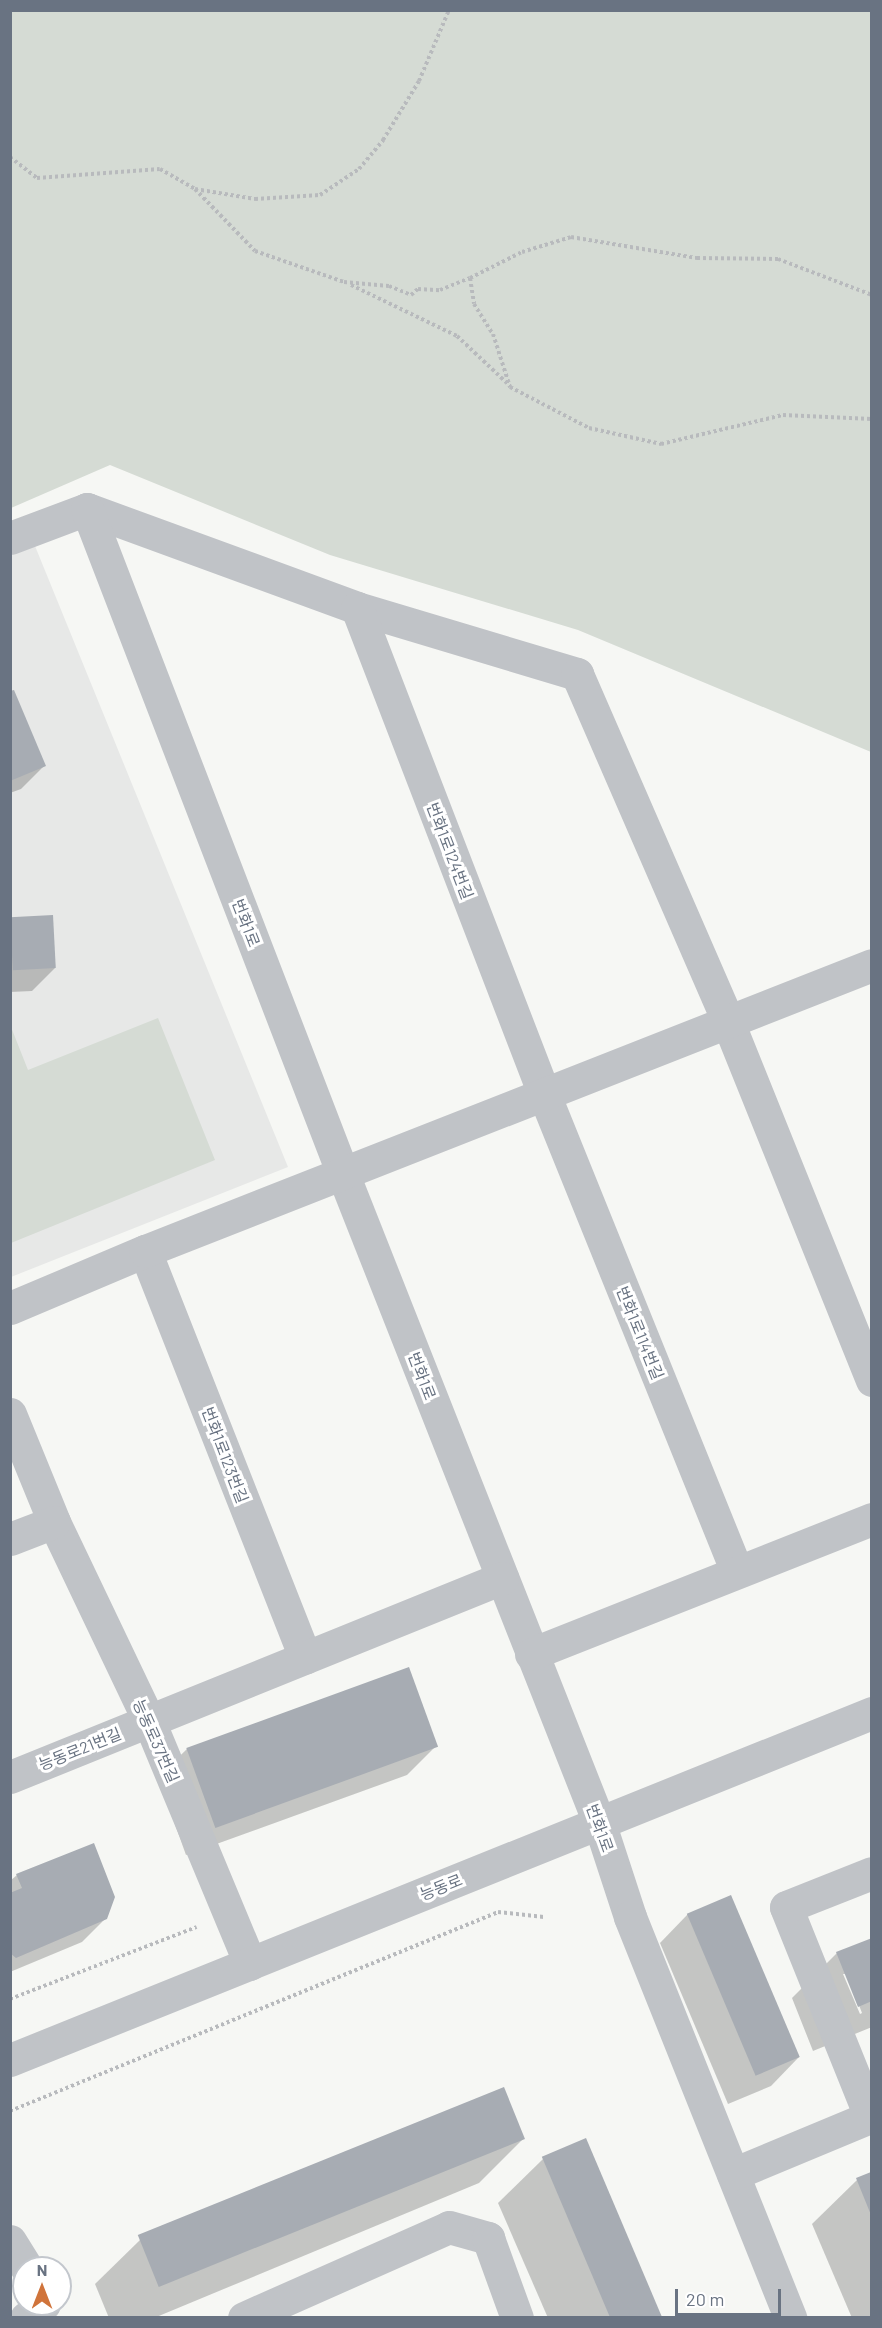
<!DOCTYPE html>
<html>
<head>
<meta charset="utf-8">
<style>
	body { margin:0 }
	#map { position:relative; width:882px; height:2328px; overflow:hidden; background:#f6f7f4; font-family:Barlow,"Noto Sans KR",sans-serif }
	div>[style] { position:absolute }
	.built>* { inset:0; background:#e7e8e7 }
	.green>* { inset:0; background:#d5dbd4 }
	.shadow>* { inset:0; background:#0003 }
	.building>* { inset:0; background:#a7acb3; transform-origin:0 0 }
	.path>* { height:4px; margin-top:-2px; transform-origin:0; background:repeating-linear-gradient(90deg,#b8babd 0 3px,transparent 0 6px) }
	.minor>* { height:33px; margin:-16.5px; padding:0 16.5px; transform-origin:16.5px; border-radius:16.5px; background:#c0c3c7 }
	span { translate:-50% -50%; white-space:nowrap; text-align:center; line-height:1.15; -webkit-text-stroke:6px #fff; paint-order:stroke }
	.street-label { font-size:16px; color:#697382 }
	.frame { position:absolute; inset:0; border:12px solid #697382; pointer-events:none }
	.north { position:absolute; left:12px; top:2256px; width:60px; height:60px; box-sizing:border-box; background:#fff; border:2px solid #c3c7cd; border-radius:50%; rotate:0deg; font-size:16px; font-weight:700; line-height:24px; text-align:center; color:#697382 }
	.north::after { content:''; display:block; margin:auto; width:21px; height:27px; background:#d0743b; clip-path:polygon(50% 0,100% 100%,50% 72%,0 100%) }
	.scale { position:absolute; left:675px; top:2289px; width:106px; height:27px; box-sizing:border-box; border:3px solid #697382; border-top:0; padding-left:8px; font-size:18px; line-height:21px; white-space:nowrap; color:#697382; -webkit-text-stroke:4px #fff; paint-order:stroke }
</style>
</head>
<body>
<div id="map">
	<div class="built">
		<i style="clip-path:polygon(35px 546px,288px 1167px,11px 1277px,10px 556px)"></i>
	</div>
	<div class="green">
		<i style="clip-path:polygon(11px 10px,871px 11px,871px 752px,578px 630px,330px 555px,110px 465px,11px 508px)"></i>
		<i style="clip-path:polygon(158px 1018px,215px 1160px,11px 1243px,11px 1027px,28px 1070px)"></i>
	</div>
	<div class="shadow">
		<i style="clip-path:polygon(10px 692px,44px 766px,21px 789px,10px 793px)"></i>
		<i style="clip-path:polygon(10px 919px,55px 968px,32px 991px,10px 992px)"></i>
		<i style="clip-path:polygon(436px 1746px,407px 1775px,186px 1855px,158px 1777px,187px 1749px)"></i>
		<i style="clip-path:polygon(17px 1875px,106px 1918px,82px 1942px,10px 1972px,10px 1881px)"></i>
		<i style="clip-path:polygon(688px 1914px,799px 2057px,771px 2086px,728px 2104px,660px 1943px)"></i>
		<i style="clip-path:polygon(evenodd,872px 1939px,872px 2027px,813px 2051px,792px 1998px,837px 1953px,872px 1939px,843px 1974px,847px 1974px,862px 2013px,860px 2014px,843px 1974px)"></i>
		<i style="clip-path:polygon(524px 2138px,479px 2183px,154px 2318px,109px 2318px,95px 2284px,140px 2240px)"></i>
		<i style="clip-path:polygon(543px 2159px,663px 2318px,548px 2318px,498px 2203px)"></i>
		<i style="clip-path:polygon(872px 2173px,872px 2318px,852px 2318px,812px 2224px,857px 2180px)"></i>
	</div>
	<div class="building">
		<i style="clip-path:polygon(14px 690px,46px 766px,10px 781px,10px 691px)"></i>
		<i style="left:53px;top:915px;width:53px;height:43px;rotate:87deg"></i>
		<i style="left:409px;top:1667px;width:85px;height:237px;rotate:70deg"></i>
		<i style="clip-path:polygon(94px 1843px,115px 1897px,107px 1919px,16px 1958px,10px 1953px,10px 1893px,22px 1888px,16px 1874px)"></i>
		<i style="left:731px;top:1895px;width:176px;height:48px;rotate:67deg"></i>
		<i style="clip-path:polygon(872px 1938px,872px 2001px,858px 2007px,836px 1952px)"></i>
		<i style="left:504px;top:2087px;width:56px;height:395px;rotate:68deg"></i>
		<i style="left:586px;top:2138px;width:196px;height:48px;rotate:67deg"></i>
		<i style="clip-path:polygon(871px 2172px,871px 2215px,856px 2178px)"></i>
	</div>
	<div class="path">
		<i style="left:10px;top:157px;width:34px;rotate:38deg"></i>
		<i style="left:37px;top:178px;width:123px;rotate:-4.2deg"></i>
		<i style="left:160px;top:169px;width:40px;rotate:29.7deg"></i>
		<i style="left:195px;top:189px;width:61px;rotate:9.5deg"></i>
		<i style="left:255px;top:199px;width:65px;rotate:-3.5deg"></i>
		<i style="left:320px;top:195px;width:47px;rotate:-33.7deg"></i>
		<i style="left:359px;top:169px;width:38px;rotate:-50deg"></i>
		<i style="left:383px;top:140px;width:69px;rotate:-58.6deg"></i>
		<i style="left:419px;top:81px;width:77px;rotate:-67.1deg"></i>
		<i style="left:195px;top:189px;width:86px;rotate:45.9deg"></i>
		<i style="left:255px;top:251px;width:94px;rotate:19.2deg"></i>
		<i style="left:344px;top:282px;width:45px;rotate:5.1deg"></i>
		<i style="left:389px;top:286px;width:24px;rotate:22deg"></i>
		<i style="left:411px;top:295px;width:9px;rotate:-41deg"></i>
		<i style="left:418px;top:289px;width:22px;rotate:3deg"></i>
		<i style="left:440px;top:290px;width:32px;rotate:-22deg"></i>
		<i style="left:470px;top:278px;width:26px;rotate:81deg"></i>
		<i style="left:474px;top:304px;width:36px;rotate:58deg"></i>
		<i style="left:493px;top:334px;width:56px;rotate:72.2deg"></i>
		<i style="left:510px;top:387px;width:89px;rotate:27.4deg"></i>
		<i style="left:589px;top:428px;width:74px;rotate:12.5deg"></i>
		<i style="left:661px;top:444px;width:125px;rotate:-13.4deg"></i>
		<i style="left:783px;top:415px;width:89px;rotate:2.6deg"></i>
		<i style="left:470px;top:278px;width:58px;rotate:-26.6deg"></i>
		<i style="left:522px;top:252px;width:51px;rotate:-17deg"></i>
		<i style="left:571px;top:237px;width:128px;rotate:9.5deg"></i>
		<i style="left:697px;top:258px;width:81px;rotate:0.7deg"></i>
		<i style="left:778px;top:259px;width:101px;rotate:21deg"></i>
		<i style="left:351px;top:285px;width:118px;rotate:25.7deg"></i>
		<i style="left:457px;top:336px;width:73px;rotate:43.3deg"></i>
		<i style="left:10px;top:1999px;width:200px;rotate:-21.1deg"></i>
		<i style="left:10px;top:2111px;width:527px;rotate:-22.18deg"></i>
		<i style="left:498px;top:1912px;width:46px;rotate:6.2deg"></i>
	</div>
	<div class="minor">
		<i style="left:87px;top:509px;width:288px;rotate:20.1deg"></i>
		<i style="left:357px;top:608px;width:230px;rotate:16.7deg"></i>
		<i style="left:577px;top:674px;width:379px;rotate:66.5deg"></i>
		<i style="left:728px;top:1022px;width:386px;rotate:68.1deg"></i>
		<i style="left:10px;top:538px;width:82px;rotate:-20.6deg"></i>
		<i style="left:87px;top:509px;width:713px;rotate:68.95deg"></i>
		<i style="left:343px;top:1174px;width:700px;rotate:68.46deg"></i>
		<i style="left:600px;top:1825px;width:97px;rotate:71.9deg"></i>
		<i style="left:630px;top:1917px;width:432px;rotate:68.2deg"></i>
		<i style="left:357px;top:608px;width:521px;rotate:68.95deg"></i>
		<i style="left:544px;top:1094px;width:515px;rotate:68.01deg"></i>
		<i style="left:145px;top:1251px;width:437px;rotate:68.5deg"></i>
		<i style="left:10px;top:1308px;width:147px;rotate:-22.9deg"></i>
		<i style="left:145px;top:1251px;width:781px;rotate:-21.47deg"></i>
		<i style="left:10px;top:1414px;width:117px;rotate:67.8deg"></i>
		<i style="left:54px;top:1522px;width:221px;rotate:64.5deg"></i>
		<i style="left:149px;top:1721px;width:263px;rotate:67.4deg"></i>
		<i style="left:10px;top:1539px;width:47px;rotate:-21.1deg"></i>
		<i style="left:531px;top:1654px;width:367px;rotate:-21.6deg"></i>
		<i style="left:10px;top:1777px;width:531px;rotate:-22.02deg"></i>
		<i style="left:10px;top:2060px;width:929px;rotate:-21.93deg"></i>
		<i style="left:870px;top:2116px;width:225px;rotate:-111.9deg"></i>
		<i style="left:786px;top:1907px;width:92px;rotate:-21.6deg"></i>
		<i style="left:733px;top:2174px;width:151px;rotate:-22.6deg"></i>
		<i style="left:10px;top:2241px;width:32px;rotate:58deg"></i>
		<i style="left:26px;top:2318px;width:23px;rotate:-38deg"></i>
		<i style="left:244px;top:2318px;width:224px;rotate:-23.9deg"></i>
		<i style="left:449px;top:2227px;width:41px;rotate:15.8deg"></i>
		<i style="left:488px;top:2238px;width:85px;rotate:70.1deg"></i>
	</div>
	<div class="street-label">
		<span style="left:450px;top:851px;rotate:69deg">번화1로124번길</span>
		<span style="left:246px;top:923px;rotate:69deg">번화1로</span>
		<span style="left:640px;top:1333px;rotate:68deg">번화1로114번길</span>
		<span style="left:422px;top:1376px;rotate:69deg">번화1로</span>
		<span style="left:225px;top:1455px;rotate:69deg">번화1로123번길</span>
		<span style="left:156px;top:1741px;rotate:66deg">능동로37번길</span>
		<span style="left:80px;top:1749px;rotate:-22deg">능동로21번길</span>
		<span style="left:600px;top:1828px;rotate:70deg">번화1로</span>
		<span style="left:441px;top:1887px;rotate:-22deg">능동로</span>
	</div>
	<div class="frame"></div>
	<div class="north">N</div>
	<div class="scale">20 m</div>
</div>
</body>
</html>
